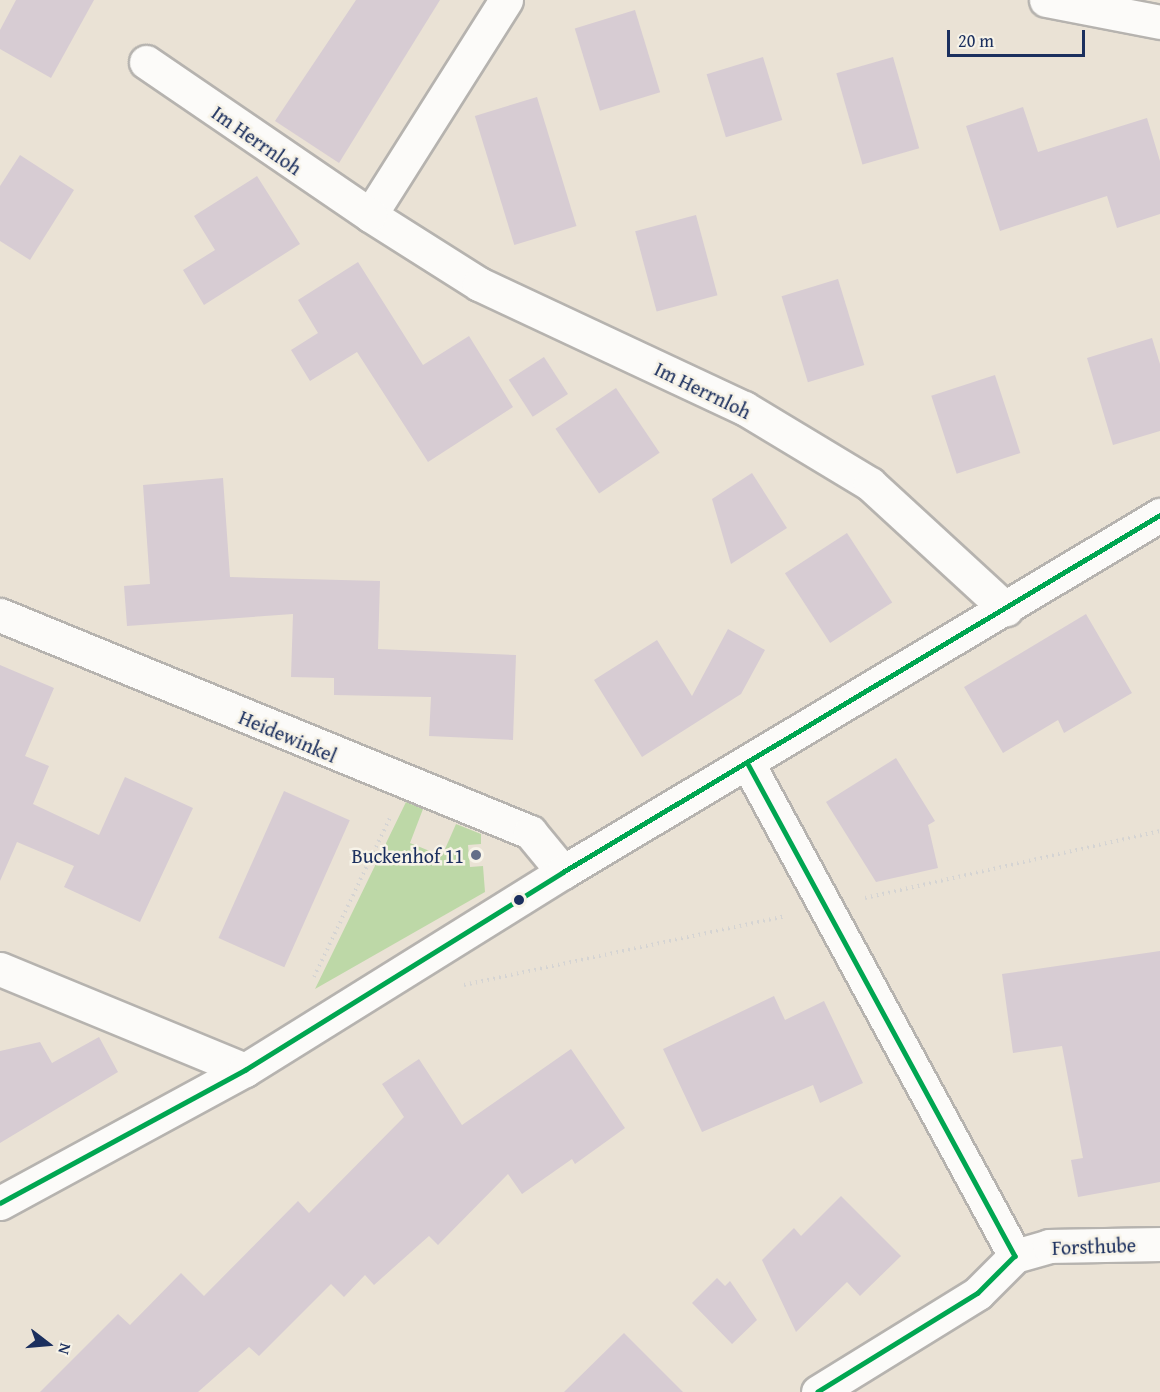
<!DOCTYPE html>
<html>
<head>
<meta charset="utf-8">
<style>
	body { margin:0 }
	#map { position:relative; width:1160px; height:1392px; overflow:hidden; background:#eae2d5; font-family:"Gentium Book Plus",serif }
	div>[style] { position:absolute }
	.green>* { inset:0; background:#bdd8a7 }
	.building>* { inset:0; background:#d7ccd3; transform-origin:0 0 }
	.path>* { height:4px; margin-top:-2px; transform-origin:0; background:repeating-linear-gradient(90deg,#d5d4d3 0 1.5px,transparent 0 6px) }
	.roads { filter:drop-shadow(2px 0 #b6b3af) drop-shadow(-2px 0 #b6b3af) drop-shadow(0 2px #b6b3af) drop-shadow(0 -2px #b6b3af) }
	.minor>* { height:33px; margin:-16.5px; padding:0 16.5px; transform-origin:16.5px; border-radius:16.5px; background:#fcfbf9 }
	.bus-1>* { height:4.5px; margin:-2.25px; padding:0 2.25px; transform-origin:2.25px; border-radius:2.25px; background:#00a651 }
	.dots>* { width:16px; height:16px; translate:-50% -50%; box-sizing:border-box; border:3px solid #f7f3e8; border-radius:50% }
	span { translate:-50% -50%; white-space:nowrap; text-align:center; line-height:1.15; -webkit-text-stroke:5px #f7f3e8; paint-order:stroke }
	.street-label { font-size:20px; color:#1b2f5e }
	.poi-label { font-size:20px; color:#1b2f5e }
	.right { translate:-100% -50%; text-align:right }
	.north { position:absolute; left:18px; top:1314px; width:60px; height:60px; -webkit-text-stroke:4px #f7f3e8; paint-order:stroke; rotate:106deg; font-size:16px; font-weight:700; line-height:24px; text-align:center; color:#1b2f5e }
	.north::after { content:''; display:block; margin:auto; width:21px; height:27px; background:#1b2f5e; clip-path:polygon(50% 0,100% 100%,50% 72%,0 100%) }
	.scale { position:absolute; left:947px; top:30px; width:138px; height:27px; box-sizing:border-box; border:3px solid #1b2f5e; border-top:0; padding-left:8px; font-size:18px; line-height:21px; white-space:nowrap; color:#1b2f5e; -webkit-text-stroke:4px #f7f3e8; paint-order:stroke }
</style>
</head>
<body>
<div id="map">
	<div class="green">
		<i style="clip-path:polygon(406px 802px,423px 809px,410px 843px,442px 856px,456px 824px,481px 834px,481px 844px,468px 845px,470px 867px,483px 866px,485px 892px,315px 989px)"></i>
	</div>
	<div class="building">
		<i style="clip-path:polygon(16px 0,94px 0,51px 78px,0 49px,0 30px)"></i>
		<i style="clip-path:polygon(356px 0,440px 0,339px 163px,275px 121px)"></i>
		<i style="left:635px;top:10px;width:86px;height:63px;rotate:73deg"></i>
		<i style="left:763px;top:57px;width:66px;height:59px;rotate:73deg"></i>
		<i style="left:893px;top:57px;width:95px;height:59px;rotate:74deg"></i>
		<i style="left:537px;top:97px;width:135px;height:65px;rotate:73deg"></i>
		<i style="clip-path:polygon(1023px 107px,1038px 152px,1147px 118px,1160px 161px,1160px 214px,1117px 228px,1107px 196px,1000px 231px,966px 126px)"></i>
		<i style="clip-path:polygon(20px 155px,74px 190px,30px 260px,0 241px,0 186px)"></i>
		<i style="clip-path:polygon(257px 176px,300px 244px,204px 305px,183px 270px,215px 250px,194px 216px)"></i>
		<i style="left:696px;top:215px;width:83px;height:63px;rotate:75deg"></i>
		<i style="clip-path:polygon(358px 262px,423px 365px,469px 336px,513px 407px,428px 462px,357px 352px,310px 381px,291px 350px,318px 333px,298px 300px)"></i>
		<i style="left:838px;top:279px;width:90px;height:59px;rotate:73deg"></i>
		<i style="clip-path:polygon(1152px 338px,1160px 364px,1160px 431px,1113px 445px,1087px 358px)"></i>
		<i style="left:544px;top:357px;width:44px;height:42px;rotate:57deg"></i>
		<i style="left:995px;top:375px;width:82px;height:67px;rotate:72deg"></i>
		<i style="left:616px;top:388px;width:78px;height:73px;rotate:56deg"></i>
		<i style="clip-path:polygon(752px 473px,787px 528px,731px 564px,712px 499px)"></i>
		<i style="clip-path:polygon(223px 478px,230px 577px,380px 581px,378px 649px,516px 655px,513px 740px,429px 736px,431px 697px,334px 695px,334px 678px,291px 677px,293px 614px,127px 626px,124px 586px,150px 584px,143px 485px)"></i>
		<i style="left:847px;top:533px;width:83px;height:74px;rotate:57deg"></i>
		<i style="clip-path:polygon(1086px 614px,1132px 693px,1064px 733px,1058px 720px,1003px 753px,964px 687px)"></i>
		<i style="clip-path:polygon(728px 629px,765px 650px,741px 694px,642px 757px,594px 680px,657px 640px,692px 696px)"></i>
		<i style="clip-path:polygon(0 665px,54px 688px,25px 756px,49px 766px,33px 804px,99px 835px,125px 777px,193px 808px,140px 922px,64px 887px,74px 866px,17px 842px,0 881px)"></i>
		<i style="clip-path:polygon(896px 758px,935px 821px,928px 825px,938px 868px,876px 882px,826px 802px)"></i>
		<i style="left:284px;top:791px;width:72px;height:161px;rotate:24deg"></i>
		<i style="clip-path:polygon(1160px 951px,1160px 1182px,1078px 1197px,1071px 1160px,1083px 1158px,1062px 1046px,1013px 1053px,1002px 974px)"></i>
		<i style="clip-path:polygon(774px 996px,785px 1020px,824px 1001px,863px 1083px,820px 1103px,813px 1085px,702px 1132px,663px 1049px)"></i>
		<i style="clip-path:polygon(99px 1037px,118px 1072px,0 1143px,0 1051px,40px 1042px,52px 1063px)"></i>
		<i style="clip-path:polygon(571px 1049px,625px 1128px,575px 1164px,572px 1159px,522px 1194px,508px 1174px,438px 1245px,429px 1236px,374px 1285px,365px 1275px,344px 1297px,331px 1284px,259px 1356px,249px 1347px,198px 1392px,40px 1392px,118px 1314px,130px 1325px,181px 1273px,204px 1296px,298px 1201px,309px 1213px,404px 1117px,382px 1084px,419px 1059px,462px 1125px)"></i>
		<i style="clip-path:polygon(841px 1196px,901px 1256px,860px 1296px,847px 1282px,796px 1332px,762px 1260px,794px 1228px,801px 1236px)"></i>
		<i style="clip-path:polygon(717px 1278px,725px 1286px,730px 1281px,757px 1320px,732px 1344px,692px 1303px)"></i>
		<i style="clip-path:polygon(624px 1333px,683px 1392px,564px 1392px)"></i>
	</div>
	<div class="path">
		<i style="left:865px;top:898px;width:303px;rotate:-12.8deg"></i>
		<i style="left:314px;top:977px;width:176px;rotate:-64.5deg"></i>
		<i style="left:464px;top:985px;width:328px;rotate:-12.1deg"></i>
	</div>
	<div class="roads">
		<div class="minor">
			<i style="left:506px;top:0;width:254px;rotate:122.3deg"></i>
			<i style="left:370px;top:215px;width:129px;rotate:32.3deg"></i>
			<i style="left:479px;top:284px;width:293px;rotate:25.1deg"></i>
			<i style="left:744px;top:408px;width:147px;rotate:31.1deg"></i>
			<i style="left:870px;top:484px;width:185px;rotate:42.6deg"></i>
			<i style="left:1046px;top:0;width:116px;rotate:10.9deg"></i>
			<i style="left:146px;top:62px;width:271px;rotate:34.3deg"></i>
			<i style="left:0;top:615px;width:573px;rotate:22.27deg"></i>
			<i style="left:530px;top:832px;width:52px;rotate:50.5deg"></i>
			<i style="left:747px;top:762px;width:562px;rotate:61.52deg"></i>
			<i style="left:0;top:969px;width:265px;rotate:22.4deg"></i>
			<i style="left:0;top:1203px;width:279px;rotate:-28.5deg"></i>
			<i style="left:245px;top:1070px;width:375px;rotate:-31.9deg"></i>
			<i style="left:563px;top:872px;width:696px;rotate:-30.88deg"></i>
			<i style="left:818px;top:1392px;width:188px;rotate:-31.7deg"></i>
			<i style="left:978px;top:1293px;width:52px;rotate:-45deg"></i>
			<i style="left:1015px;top:1256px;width:35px;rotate:-16deg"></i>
			<i style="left:1049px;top:1246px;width:111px;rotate:-1deg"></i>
		</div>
	</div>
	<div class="bus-1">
		<i style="left:747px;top:762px;width:562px;rotate:61.52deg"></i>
		<i style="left:1015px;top:1256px;width:52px;rotate:135deg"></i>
		<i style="left:978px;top:1293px;width:188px;rotate:148.3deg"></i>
		<i style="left:0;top:1203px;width:279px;rotate:-28.5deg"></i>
		<i style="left:245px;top:1070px;width:375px;rotate:-31.9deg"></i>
		<i style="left:563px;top:872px;width:696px;rotate:-30.88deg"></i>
	</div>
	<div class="dots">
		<i style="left:476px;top:855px;background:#636e88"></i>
		<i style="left:519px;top:900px;background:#1b2f5e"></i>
	</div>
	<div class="street-label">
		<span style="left:257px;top:140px;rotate:35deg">Im Herrnloh</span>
		<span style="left:703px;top:390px;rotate:26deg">Im Herrnloh</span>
		<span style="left:288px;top:736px;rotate:23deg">Heidewinkel</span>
		<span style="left:1094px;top:1246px;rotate:-2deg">Forsthube</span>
	</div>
	<div class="poi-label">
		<span class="right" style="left:464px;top:855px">Buckenhof 11</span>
	</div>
	<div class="north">N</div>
	<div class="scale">20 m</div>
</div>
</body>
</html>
